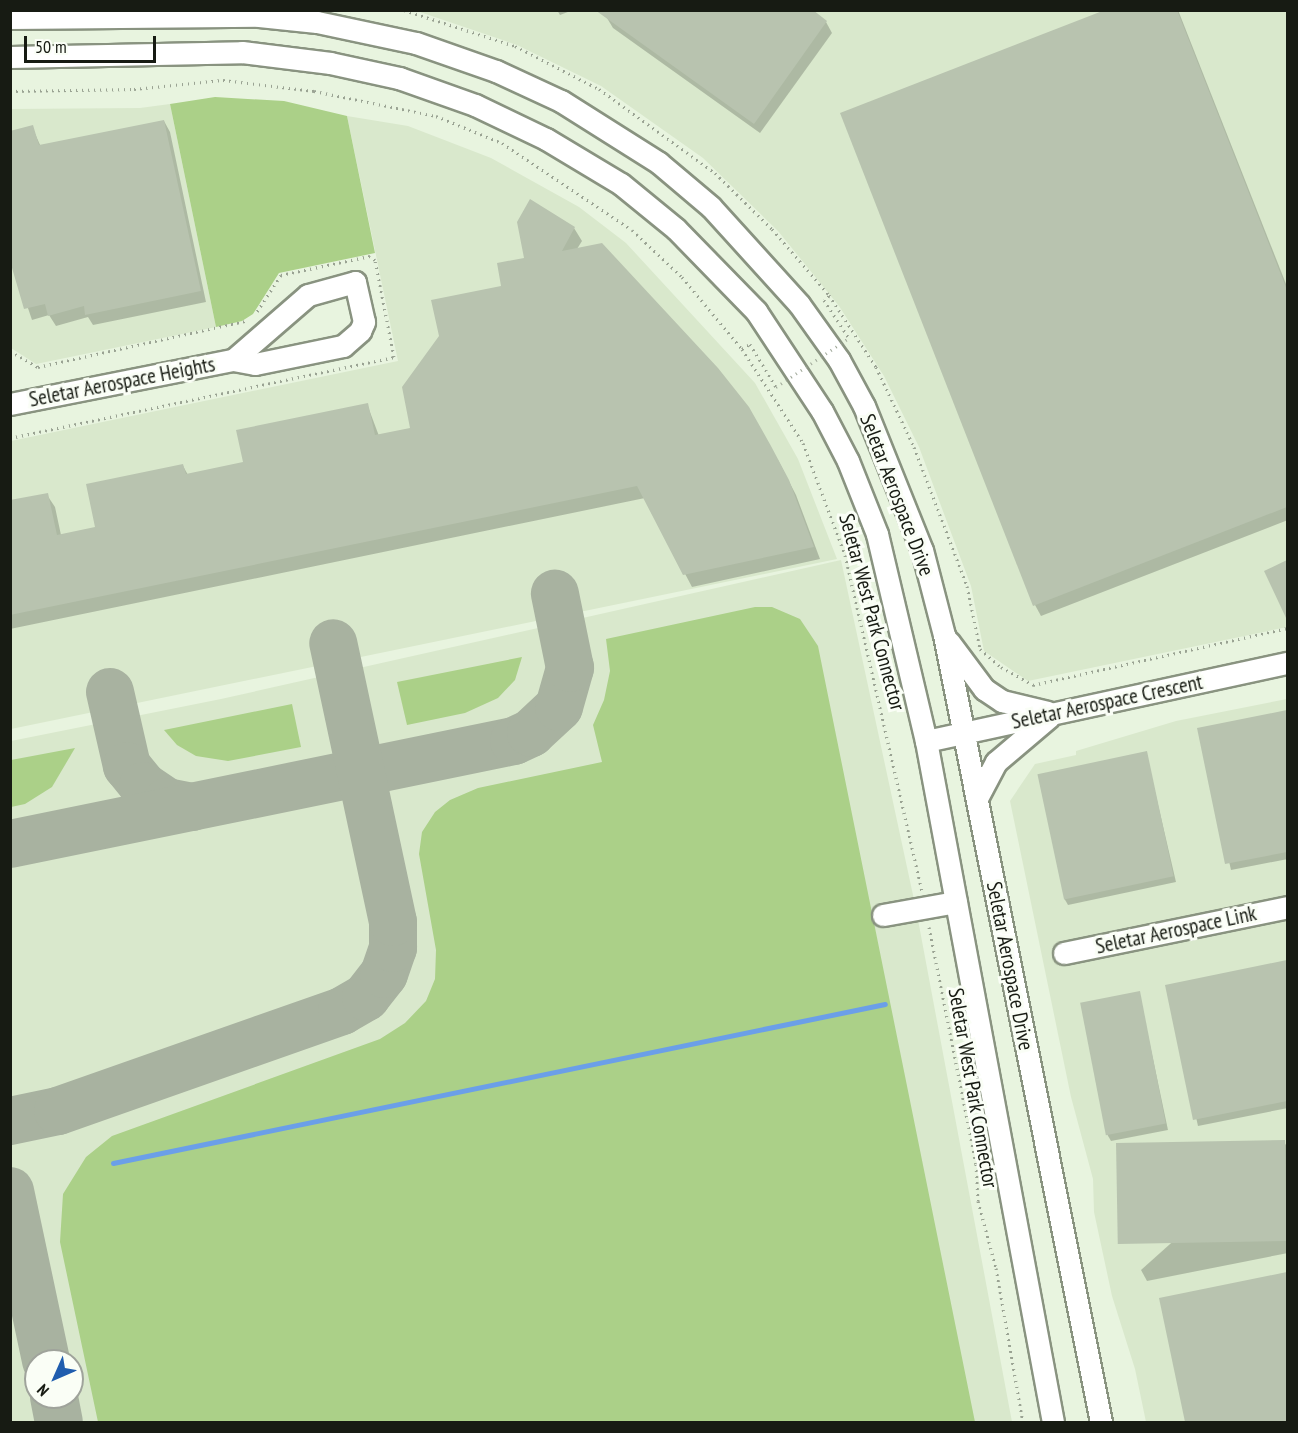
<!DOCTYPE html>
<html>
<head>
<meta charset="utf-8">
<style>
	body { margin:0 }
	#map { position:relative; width:1298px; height:1433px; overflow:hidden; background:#e8f4df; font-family:"PT Sans Narrow",sans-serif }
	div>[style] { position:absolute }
	.built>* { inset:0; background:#d9e8cc }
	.green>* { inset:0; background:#abd088 }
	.shadow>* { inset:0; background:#0003 }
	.stream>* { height:5px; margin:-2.5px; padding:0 2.5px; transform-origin:2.5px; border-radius:2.5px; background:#6b9fe8 }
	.taxiway>* { height:48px; margin:-24px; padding:0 24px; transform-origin:24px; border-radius:24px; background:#a8b2a0 }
	.building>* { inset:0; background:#b8c3af; transform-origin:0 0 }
	.path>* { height:3px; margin-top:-1.5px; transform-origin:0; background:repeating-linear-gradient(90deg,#9aa393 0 1.5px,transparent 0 6px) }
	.roads { filter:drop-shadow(2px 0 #899380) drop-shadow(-2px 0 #899380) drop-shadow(0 2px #899380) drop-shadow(0 -2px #899380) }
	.minor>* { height:21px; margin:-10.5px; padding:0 10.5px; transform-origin:10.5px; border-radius:10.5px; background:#fff }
	.path-bridge>* { height:3px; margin-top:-1.5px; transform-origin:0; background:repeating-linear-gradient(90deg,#9aa393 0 1.5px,transparent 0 6px) }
	span { translate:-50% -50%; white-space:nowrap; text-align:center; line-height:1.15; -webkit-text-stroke:6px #fafef6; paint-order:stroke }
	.street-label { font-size:21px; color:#171b13 }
	.frame { position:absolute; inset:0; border:12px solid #171b13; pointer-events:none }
	.north { position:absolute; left:24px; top:1349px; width:60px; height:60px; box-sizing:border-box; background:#fafef6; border:2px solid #9fa39b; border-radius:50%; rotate:225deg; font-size:16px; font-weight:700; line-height:24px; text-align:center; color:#171b13 }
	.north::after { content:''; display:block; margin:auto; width:21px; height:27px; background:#1f5dae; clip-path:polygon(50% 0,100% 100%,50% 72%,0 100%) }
	.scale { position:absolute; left:24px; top:36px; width:132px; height:27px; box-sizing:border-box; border:3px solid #171b13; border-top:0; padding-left:8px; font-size:18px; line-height:21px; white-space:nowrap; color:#171b13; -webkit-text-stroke:4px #fafef6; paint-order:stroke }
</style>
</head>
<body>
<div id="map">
	<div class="built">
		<i style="clip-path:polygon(417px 11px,1287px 11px,1287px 627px,1028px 681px,984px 651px,971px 586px,919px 447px,884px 376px,839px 306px,778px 231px,703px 158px,601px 86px,517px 45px)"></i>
		<i style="clip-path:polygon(170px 104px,216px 327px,36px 364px,11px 348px,10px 109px,140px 108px)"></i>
		<i style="clip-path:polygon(347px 116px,408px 126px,491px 158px,579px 207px,626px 243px,755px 383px,798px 459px,837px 559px,11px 729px,11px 441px,398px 361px)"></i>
		<i style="clip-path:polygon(evenodd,841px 560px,916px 909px,1012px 1422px,11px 1422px,11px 741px,221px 699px,841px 560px,36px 1361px,72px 1361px,72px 1397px,36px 1397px,36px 1361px)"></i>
		<i style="clip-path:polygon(1287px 699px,1287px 1422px,1146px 1422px,1135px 1369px,1112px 1296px,1094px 1212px,1093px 1179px,1071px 1097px,1010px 801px,1035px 764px,1076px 755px,1076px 751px,1176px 721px)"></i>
	</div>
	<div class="green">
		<i style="clip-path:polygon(215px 97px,284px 101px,347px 116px,375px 253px,279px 273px,253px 314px,242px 321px,216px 327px,170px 104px)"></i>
		<i style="clip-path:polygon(755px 607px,772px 607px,800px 619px,818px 646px,975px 1422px,98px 1422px,60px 1242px,63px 1194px,86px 1157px,112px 1136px,380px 1039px,405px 1023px,426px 1001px,435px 979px,436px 950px,419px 854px,422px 832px,435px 812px,450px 800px,478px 788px,602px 762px,593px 725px,604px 700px,610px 671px,606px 639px)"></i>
		<i style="clip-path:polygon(522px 657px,515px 680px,498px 698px,465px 713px,407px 725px,397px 682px)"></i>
		<i style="clip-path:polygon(292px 704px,301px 747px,228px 761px,196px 756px,177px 745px,164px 730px)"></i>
		<i style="clip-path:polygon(75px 748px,52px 787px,25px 804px,11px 807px,11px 760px)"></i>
	</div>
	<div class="shadow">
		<i style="clip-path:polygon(557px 10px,573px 10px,560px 15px)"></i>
		<i style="clip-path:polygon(1109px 10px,1178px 10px,1288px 289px,1288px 520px,1041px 616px,1035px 605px)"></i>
		<i style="clip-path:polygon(607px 18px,826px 22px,832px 33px,760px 133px,613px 28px)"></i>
		<i style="clip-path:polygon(164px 121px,170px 132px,206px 302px,93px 325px,88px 317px,56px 326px,49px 315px,32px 320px,10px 255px,32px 127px,41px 147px)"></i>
		<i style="clip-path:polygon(574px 228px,582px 241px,577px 249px,778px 460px,796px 495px,820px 559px,692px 587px,645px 498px,10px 629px,10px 502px,47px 495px,55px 507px,61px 535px,97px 528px,183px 466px,188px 475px,245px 463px,367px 404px,379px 436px,412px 429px,503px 287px,526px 259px)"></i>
		<i style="clip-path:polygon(1286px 563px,1288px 566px,1288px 612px,1283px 609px)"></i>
		<i style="clip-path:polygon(1288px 712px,1288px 859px,1231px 870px,1199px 730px)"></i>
		<i style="clip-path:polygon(1146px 753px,1176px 882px,1068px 905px,1064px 898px)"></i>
		<i style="clip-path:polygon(1288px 961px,1288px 1108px,1198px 1126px,1166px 986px)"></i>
		<i style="clip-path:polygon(1139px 993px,1168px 1130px,1111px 1141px,1107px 1134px)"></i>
		<i style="clip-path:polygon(1284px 1142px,1288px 1148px,1288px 1253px,1147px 1281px,1141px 1270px)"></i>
		<i style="clip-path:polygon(1288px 1273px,1288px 1422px,1186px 1422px,1160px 1299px)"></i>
	</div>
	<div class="stream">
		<i style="left:113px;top:1163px;width:788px;rotate:-11.64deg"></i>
	</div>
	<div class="taxiway">
		<i style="left:110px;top:692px;width:76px;rotate:77.1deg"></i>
		<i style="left:127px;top:766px;width:26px;rotate:51deg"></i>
		<i style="left:143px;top:786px;width:29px;rotate:34deg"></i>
		<i style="left:167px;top:802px;width:26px;rotate:11deg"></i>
		<i style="left:10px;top:844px;width:514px;rotate:-11.55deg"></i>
		<i style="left:514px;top:741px;width:19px;rotate:-25deg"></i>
		<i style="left:531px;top:733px;width:38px;rotate:-43deg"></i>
		<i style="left:559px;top:707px;width:41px;rotate:-74.2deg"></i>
		<i style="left:570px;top:668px;width:76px;rotate:-101.5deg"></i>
		<i style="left:10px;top:1121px;width:49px;rotate:-11.8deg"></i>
		<i style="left:58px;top:1111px;width:301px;rotate:-19.4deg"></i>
		<i style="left:342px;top:1011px;width:28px;rotate:-30deg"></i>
		<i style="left:366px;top:997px;width:29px;rotate:-52deg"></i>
		<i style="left:384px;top:974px;width:28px;rotate:-71deg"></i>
		<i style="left:393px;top:948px;width:26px;rotate:-90deg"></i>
		<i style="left:393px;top:922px;width:285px;rotate:-102.1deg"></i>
		<i style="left:10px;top:1191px;width:174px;rotate:78deg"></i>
		<i style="left:54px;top:1397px;width:25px;rotate:79deg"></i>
	</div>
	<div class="building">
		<i style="clip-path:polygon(595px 10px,813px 10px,827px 21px,754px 124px)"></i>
		<i style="clip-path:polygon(1105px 10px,1177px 10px,1287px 290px,1287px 507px,1033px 606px,840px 113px)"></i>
		<i style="clip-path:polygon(164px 120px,201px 291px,85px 315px,84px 306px,48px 316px,45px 304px,24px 309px,10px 261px,10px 131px,33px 125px,39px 145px)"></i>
		<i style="clip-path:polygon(530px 199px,575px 227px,562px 251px,602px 243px,718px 368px,749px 407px,771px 446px,789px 480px,814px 547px,683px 575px,637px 486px,10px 615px,10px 500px,48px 493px,57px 535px,95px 527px,86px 484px,183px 464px,186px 474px,243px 462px,236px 430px,368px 403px,375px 435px,410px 428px,402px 387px,439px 336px,431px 300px,501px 286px,497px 263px,524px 258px,517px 222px)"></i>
		<i style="clip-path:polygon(1287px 560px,1287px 620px,1264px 571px)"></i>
		<i style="clip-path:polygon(1287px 710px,1287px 852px,1225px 864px,1197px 728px)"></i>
		<i style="left:1147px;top:751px;width:128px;height:112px;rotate:78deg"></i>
		<i style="clip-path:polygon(1287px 960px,1287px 1101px,1193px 1120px,1165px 985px)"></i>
		<i style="left:1140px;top:991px;width:135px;height:61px;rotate:79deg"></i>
		<i style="left:1285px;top:1140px;width:101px;height:169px;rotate:89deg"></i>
		<i style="clip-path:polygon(1287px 1272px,1287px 1422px,1185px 1422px,1159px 1298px)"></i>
	</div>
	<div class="path">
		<i style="left:404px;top:10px;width:117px;rotate:18deg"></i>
		<i style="left:515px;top:46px;width:94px;rotate:27.1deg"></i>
		<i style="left:599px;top:89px;width:143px;rotate:35.9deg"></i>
		<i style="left:715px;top:173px;width:80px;rotate:44.5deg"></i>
		<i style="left:772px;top:229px;width:87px;rotate:49.2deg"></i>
		<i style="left:829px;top:295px;width:86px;rotate:56.9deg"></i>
		<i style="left:876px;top:367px;width:89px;rotate:64.6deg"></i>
		<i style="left:914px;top:447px;width:149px;rotate:69.1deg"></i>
		<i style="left:967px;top:586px;width:64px;rotate:78.3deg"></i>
		<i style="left:980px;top:649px;width:28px;rotate:41deg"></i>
		<i style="left:1001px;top:667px;width:37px;rotate:29deg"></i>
		<i style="left:1033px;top:685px;width:261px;rotate:-12.6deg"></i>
		<i style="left:10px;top:91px;width:124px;rotate:-0.9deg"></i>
		<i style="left:134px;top:89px;width:89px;rotate:-5.8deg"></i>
		<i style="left:223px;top:80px;width:92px;rotate:6.9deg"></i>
		<i style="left:314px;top:91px;width:125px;rotate:11.6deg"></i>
		<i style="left:436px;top:116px;width:71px;rotate:22.2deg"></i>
		<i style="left:502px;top:143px;width:156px;rotate:33.8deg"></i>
		<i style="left:632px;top:230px;width:69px;rotate:43.2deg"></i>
		<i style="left:682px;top:277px;width:94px;rotate:50.2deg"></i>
		<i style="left:742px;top:349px;width:112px;rotate:57deg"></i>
		<i style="left:803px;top:443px;width:120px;rotate:69.4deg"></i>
		<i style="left:845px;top:555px;width:345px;rotate:77.1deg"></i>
		<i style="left:829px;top:296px;width:6px;rotate:141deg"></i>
		<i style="left:824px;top:300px;width:45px;rotate:56.7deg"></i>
		<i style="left:742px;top:349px;width:9px;rotate:-32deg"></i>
		<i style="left:750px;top:344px;width:50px;rotate:58.8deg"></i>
		<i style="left:10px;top:351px;width:32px;rotate:30deg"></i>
		<i style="left:38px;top:367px;width:213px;rotate:-12.5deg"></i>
		<i style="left:10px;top:438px;width:392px;rotate:-11.9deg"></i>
		<i style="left:394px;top:357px;width:99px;rotate:-101.1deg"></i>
		<i style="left:375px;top:260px;width:6px;rotate:-141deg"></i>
		<i style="left:370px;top:256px;width:91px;rotate:167.9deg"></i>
		<i style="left:281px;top:275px;width:45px;rotate:123.3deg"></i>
		<i style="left:929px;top:927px;width:242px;rotate:78.8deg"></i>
		<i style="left:976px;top:1164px;width:37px;rotate:87deg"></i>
		<i style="left:978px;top:1201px;width:69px;rotate:75deg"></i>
		<i style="left:996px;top:1268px;width:156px;rotate:80.1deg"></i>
	</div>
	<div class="roads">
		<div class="minor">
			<i style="left:10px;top:18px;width:249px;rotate:-0.5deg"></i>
			<i style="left:259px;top:16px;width:58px;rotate:5.9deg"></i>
			<i style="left:317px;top:22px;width:101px;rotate:12deg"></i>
			<i style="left:416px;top:43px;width:85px;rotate:19.3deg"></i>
			<i style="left:496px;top:71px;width:72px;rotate:24.8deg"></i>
			<i style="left:561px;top:101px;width:116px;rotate:32.3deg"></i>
			<i style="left:659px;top:163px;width:68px;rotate:40.2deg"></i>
			<i style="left:711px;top:207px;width:131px;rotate:47.8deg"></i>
			<i style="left:799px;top:304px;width:69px;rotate:54.5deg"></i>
			<i style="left:839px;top:360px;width:52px;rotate:61.5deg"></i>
			<i style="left:864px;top:406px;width:155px;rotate:68.1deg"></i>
			<i style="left:922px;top:550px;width:88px;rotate:75.5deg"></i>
			<i style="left:944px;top:635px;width:803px;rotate:78.72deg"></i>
			<i style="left:10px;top:57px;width:232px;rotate:-1.2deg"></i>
			<i style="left:242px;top:52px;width:89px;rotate:7.1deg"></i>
			<i style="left:330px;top:63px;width:71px;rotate:12.3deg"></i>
			<i style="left:399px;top:78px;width:81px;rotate:19.6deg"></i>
			<i style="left:475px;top:105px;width:79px;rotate:25.6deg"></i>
			<i style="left:546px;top:139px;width:87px;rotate:31deg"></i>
			<i style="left:621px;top:184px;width:71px;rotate:39.3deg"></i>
			<i style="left:676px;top:229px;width:115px;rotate:45.7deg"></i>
			<i style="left:756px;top:311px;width:120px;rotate:56.6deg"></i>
			<i style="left:822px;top:411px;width:56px;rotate:62.5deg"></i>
			<i style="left:848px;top:461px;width:79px;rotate:68.3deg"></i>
			<i style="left:877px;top:534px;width:213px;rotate:76.7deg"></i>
			<i style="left:926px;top:741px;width:693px;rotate:79.44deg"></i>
			<i style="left:10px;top:404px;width:227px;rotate:-11.2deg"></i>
			<i style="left:233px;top:360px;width:22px;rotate:10deg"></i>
			<i style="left:255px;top:364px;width:90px;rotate:-11.6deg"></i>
			<i style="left:343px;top:346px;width:23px;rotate:-41deg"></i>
			<i style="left:360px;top:331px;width:10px;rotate:-66deg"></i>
			<i style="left:364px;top:322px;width:41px;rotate:-102.7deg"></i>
			<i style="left:355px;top:282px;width:49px;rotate:164.5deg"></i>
			<i style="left:308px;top:295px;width:99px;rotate:139.1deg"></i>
			<i style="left:949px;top:642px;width:59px;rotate:53.3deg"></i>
			<i style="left:984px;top:689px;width:22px;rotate:34deg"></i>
			<i style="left:1002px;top:701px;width:47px;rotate:13.4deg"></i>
			<i style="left:926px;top:741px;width:370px;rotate:-12.2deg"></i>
			<i style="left:977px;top:798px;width:41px;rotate:-62.2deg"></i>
			<i style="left:996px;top:762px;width:70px;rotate:-40.3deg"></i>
			<i style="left:883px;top:915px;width:74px;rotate:-10.1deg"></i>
			<i style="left:1064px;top:953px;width:229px;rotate:-11.6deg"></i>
		</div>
	</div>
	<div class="path-bridge">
		<i style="left:776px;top:387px;width:88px;rotate:-33.9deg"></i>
	</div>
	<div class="street-label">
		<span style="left:122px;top:382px;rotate:-11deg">Seletar Aerospace Heights</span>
		<span style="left:897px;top:495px;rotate:69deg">Seletar Aerospace Drive</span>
		<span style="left:872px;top:612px;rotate:75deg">Seletar West Park Connector</span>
		<span style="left:1107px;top:702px;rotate:-12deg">Seletar Aerospace Crescent</span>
		<span style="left:1176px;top:930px;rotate:-12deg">Seletar Aerospace Link</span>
		<span style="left:1010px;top:966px;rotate:79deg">Seletar Aerospace Drive</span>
		<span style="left:973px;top:1088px;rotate:80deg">Seletar West Park Connector</span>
	</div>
	<div class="frame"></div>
	<div class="north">N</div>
	<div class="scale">50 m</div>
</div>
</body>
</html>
